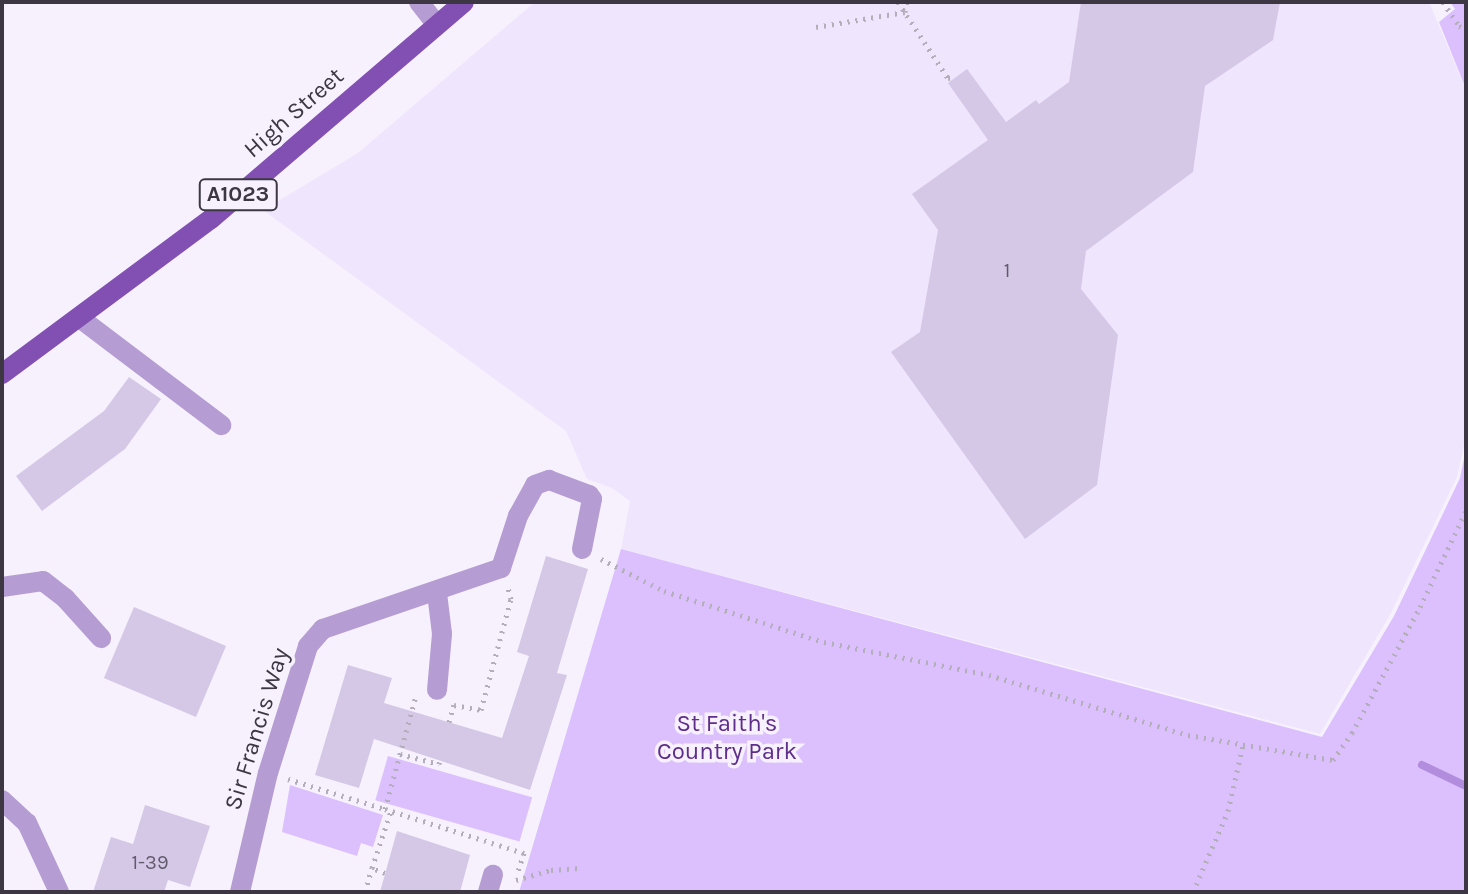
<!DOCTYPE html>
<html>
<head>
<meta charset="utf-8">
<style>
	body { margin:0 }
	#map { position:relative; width:1468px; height:894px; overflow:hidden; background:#f7f1fe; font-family:Karla,sans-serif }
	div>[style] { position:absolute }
	.built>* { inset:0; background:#efe5fd }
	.green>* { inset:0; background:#dbc0fd; transform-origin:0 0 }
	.stream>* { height:8px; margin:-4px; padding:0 4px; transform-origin:4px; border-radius:4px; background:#b28ddd }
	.building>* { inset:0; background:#d5c8e7; transform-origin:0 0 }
	.path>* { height:5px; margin-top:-2.5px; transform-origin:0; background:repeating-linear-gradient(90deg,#b4aebb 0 2px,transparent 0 8px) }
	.minor>* { height:20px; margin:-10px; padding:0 10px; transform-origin:10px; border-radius:10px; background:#b59dd3 }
	.major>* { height:20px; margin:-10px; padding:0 10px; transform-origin:10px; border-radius:10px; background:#8150b2 }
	span { translate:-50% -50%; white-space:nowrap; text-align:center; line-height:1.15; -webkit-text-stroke:7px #f7f1fe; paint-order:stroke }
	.number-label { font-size:20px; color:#625b6c }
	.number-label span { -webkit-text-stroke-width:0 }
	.shield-label span { padding:2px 6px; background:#f7f1fe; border:2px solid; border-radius:6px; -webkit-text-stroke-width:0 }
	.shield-label { font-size:22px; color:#3c3743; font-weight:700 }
	.street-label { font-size:24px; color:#3c3743 }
	.park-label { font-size:24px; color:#5f2e8b }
	.frame { position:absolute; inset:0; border:4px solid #3c3743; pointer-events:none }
</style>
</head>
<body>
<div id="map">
	<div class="built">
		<i style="clip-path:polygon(535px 2px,1429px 2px,1466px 90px,1466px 436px,1457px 477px,1391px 613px,1320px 734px,621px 549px,630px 501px,612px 488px,587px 479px,566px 431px,263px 210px,358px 153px)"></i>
	</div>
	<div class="green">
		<i style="clip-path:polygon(1450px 2px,1466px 2px,1466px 89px,1439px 22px,1455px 9px)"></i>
		<i style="clip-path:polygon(1466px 449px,1466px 892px,519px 892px,621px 549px,1322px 737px,1394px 616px,1460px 478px)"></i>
		<i style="left:388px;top:756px;width:150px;height:46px;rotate:16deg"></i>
		<i style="clip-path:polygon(290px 785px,383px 815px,373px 847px,361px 843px,357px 856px,282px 832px)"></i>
	</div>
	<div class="stream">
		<i style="left:1422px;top:765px;width:49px;rotate:25.5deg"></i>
	</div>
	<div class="building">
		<i style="clip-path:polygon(1081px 2px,1280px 2px,1273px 40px,1205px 86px,1193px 172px,1086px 251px,1081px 289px,1118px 335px,1097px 485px,1025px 539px,891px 352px,920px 332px,938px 230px,912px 194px,988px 140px,948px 83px,967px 69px,1006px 122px,1036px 100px,1039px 104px,1069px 82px)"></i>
		<i style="clip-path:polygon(129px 377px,161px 399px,125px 449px,42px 511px,16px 476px,104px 411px)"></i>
		<i style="clip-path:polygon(546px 556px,588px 569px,557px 673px,567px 675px,530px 790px,374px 739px,359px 788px,315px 775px,348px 665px,392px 678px,384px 703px,502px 738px,529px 656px,517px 652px)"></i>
		<i style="left:134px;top:607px;width:100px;height:77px;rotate:23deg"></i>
		<i style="clip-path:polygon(145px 805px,210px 826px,190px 887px,168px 880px,164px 892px,93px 892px,111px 837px,133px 844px)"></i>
		<i style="clip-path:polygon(397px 831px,470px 855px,460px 892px,380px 892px)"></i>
	</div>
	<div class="path">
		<i style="left:898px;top:2px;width:91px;rotate:56.7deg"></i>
		<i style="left:948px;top:78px;width:8px;rotate:-7deg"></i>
		<i style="left:1443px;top:2px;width:29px;rotate:56deg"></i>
		<i style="left:1459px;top:26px;width:8px;rotate:23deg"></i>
		<i style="left:816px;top:27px;width:90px;rotate:-9.6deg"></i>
		<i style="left:905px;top:12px;width:10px;rotate:-79deg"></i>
		<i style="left:601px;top:559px;width:71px;rotate:26.9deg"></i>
		<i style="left:664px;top:591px;width:168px;rotate:17.7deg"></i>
		<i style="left:824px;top:642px;width:168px;rotate:11.3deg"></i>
		<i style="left:989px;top:675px;width:208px;rotate:16.8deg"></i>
		<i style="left:1188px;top:735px;width:147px;rotate:9.8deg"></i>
		<i style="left:1333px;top:760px;width:33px;rotate:-55deg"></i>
		<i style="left:1352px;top:733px;width:143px;rotate:-61.6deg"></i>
		<i style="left:1420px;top:607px;width:106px;rotate:-64.4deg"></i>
		<i style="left:449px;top:722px;width:18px;rotate:-74deg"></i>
		<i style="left:454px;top:705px;width:27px;rotate:10deg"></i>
		<i style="left:481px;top:710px;width:115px;rotate:-74.9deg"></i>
		<i style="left:511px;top:599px;width:11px;rotate:-105deg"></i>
		<i style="left:400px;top:754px;width:40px;rotate:14.4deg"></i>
		<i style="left:439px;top:764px;width:4px;rotate:-76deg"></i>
		<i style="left:288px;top:779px;width:102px;rotate:17.2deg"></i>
		<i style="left:385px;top:809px;width:117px;rotate:-74.7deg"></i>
		<i style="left:385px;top:809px;width:146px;rotate:17.6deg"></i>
		<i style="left:524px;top:853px;width:23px;rotate:108deg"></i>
		<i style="left:385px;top:873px;width:14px;rotate:-159deg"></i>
		<i style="left:372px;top:868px;width:60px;rotate:-71.6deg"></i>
		<i style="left:516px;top:880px;width:36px;rotate:-16deg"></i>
		<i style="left:551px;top:870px;width:32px;rotate:-4deg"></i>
		<i style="left:365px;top:892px;width:25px;rotate:-74deg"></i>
		<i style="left:1193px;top:892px;width:88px;rotate:-66.6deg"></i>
		<i style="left:1228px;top:811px;width:68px;rotate:-77.2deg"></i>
	</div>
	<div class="minor">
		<i style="left:419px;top:2px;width:28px;rotate:52deg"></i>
		<i style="left:81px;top:319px;width:176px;rotate:37.1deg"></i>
		<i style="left:2px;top:587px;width:41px;rotate:-8.3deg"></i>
		<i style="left:43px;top:581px;width:28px;rotate:38deg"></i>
		<i style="left:65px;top:598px;width:54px;rotate:48deg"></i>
		<i style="left:437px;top:593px;width:41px;rotate:83deg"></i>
		<i style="left:442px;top:634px;width:56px;rotate:95.1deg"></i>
		<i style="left:2px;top:800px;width:34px;rotate:43deg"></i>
		<i style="left:27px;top:823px;width:76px;rotate:65.1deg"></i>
		<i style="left:240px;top:892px;width:122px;rotate:-76.8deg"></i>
		<i style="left:268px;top:773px;width:133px;rotate:-72.5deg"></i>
		<i style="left:308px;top:646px;width:23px;rotate:-49deg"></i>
		<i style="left:323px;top:629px;width:188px;rotate:-18.9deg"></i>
		<i style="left:501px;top:568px;width:55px;rotate:-71.9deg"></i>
		<i style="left:518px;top:516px;width:35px;rotate:-61deg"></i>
		<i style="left:535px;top:485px;width:15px;rotate:-20deg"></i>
		<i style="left:549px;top:480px;width:43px;rotate:20.6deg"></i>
		<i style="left:589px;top:495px;width:5px;rotate:53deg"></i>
		<i style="left:592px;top:499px;width:51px;rotate:101.3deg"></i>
		<i style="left:488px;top:892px;width:18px;rotate:-74deg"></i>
	</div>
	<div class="major">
		<i style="left:2px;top:374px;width:260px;rotate:-36.6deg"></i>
		<i style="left:211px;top:219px;width:333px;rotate:-40.6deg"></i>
	</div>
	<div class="number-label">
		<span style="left:1007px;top:270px">1</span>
		<span style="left:150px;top:862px">1-39</span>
	</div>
	<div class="shield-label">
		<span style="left:238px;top:195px">A1023</span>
	</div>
	<div class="street-label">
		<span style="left:294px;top:113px;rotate:-41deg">High Street</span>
		<span style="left:257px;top:729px;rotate:-73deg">Sir Francis Way</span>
	</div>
	<div class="park-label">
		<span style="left:727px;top:738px">St Faith's<br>Country Park</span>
	</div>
	<div class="frame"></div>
</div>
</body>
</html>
